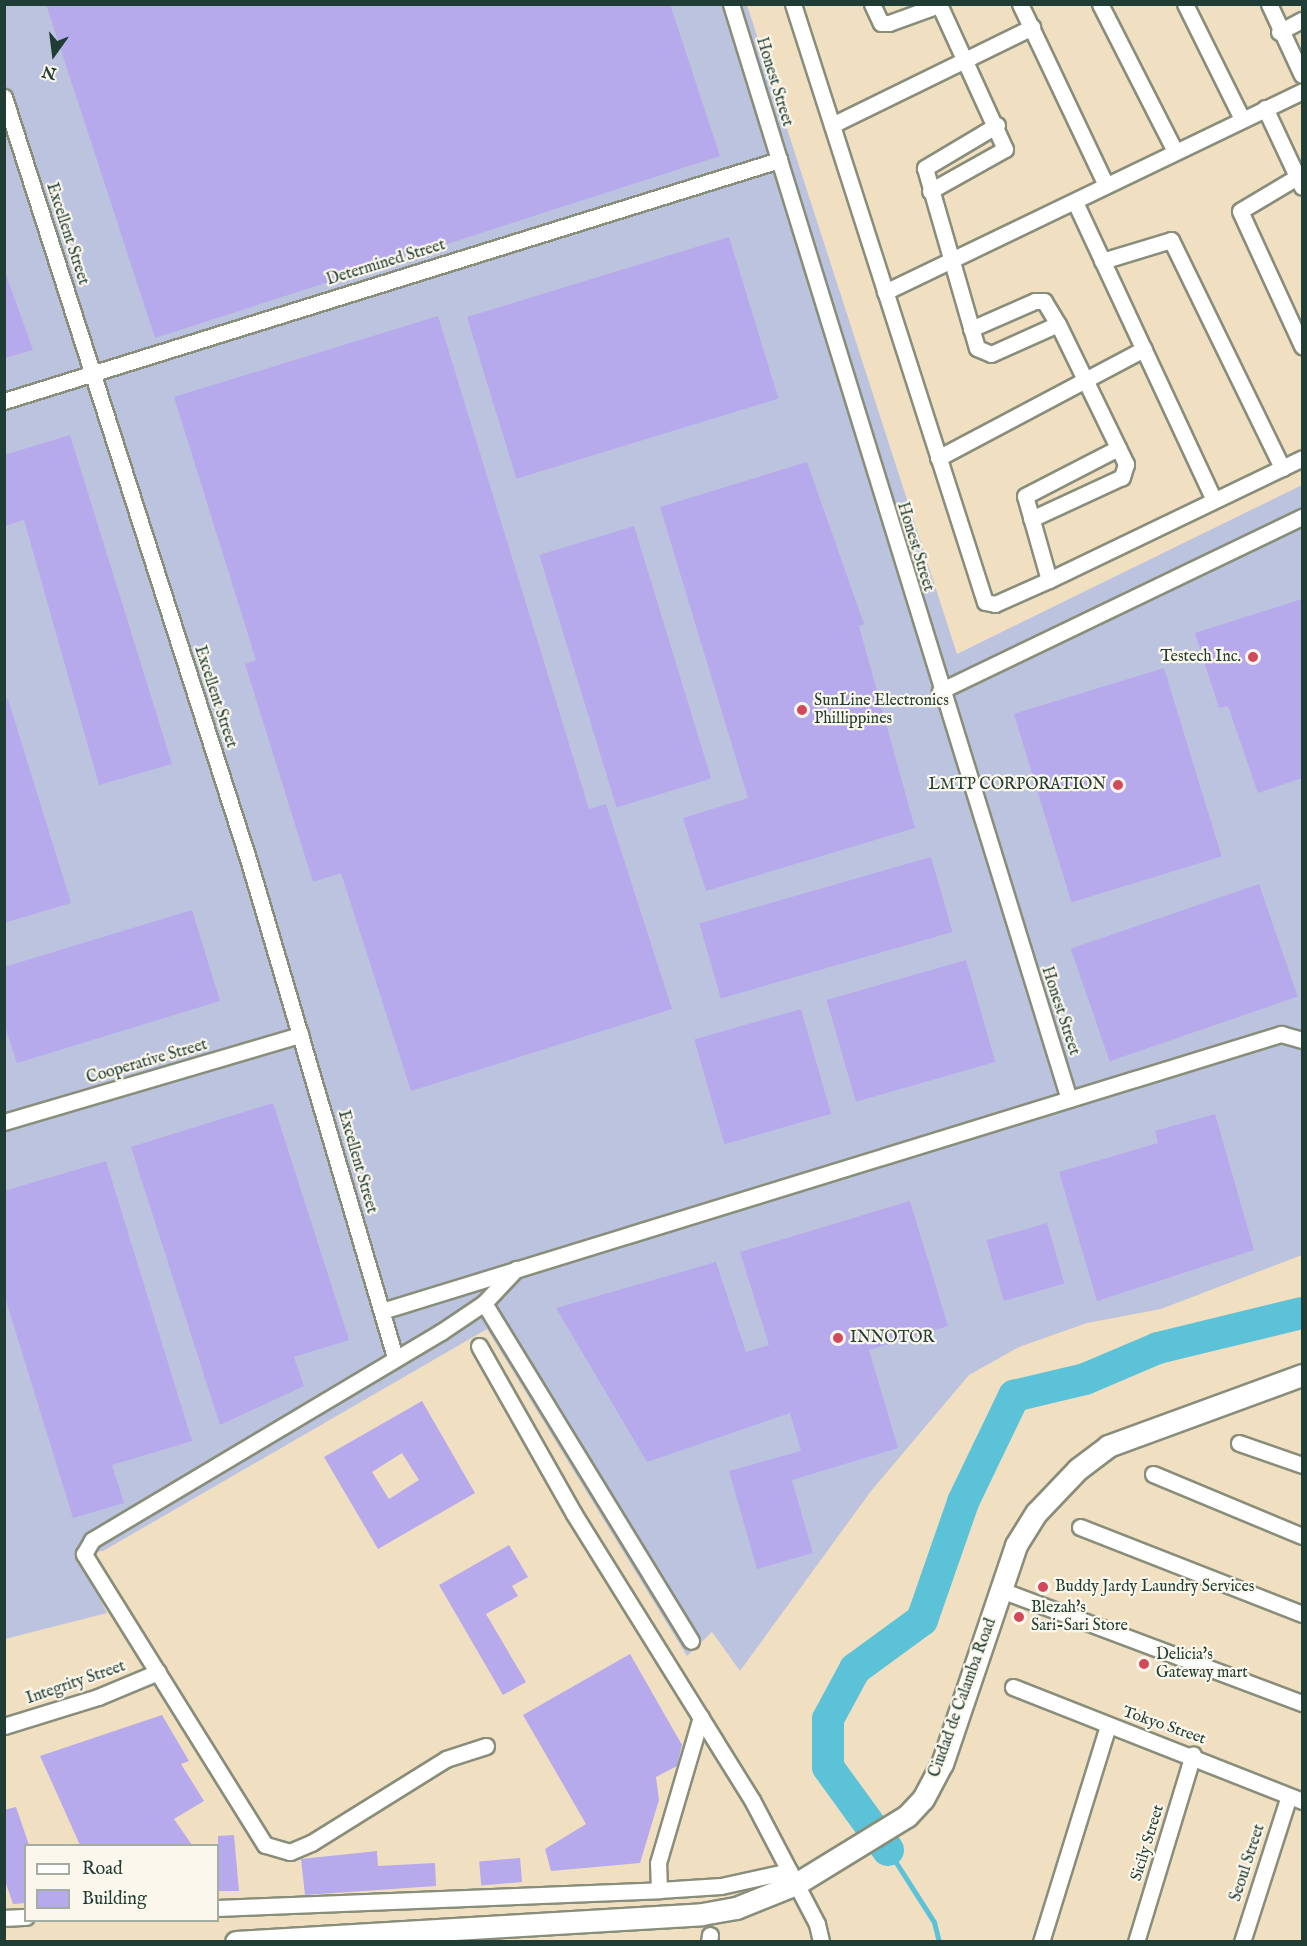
<!DOCTYPE html>
<html>
<head>
<meta charset="utf-8">
<style>
	body { margin:0 }
	#map { position:relative; width:1307px; height:1946px; overflow:hidden; background:#f1dfc1; font-family:"IM FELL English",serif }
	div>[style] { position:absolute }
	.industrial>* { inset:0; background:#bcc3de }
	.stream>* { height:5px; margin:-2.5px; padding:0 2.5px; transform-origin:2.5px; border-radius:2.5px; background:#5bc2d8 }
	.river>* { height:32px; margin:-16px; padding:0 16px; transform-origin:16px; border-radius:16px; background:#5bc2d8 }
	.building>* { inset:0; background:#b6aaed; transform-origin:0 0 }
	.roads { filter:drop-shadow(2px 0 #888e7a) drop-shadow(-2px 0 #888e7a) drop-shadow(0 2px #888e7a) drop-shadow(0 -2px #888e7a) }
	.street>* { height:15px; margin:-7.5px; padding:0 7.5px; transform-origin:7.5px; border-radius:7.5px; background:#fff }
	.secondary>* { height:21px; margin:-10.5px; padding:0 10.5px; transform-origin:10.5px; border-radius:10.5px; background:#fff }
	.dots>* { width:16px; height:16px; translate:-50% -50%; box-sizing:border-box; border:3px solid #fbf7ec; border-radius:50% }
	span { translate:-50% -50%; white-space:nowrap; text-align:center; line-height:1.15; -webkit-text-stroke:4.5px #fbf7ec; paint-order:stroke }
	.street-label { font-size:16px; color:#1f3d34 }
	.poi-label { font-size:16px; color:#1f3d34 }
	.right { translate:-100% -50%; text-align:right }
	.left { translate:0 -50%; text-align:left }
	.frame { position:absolute; inset:0; border:6px solid #1f3d34; pointer-events:none }
	.legend { position:absolute; left:24px; top:1844px; width:195px; height:78px; box-sizing:border-box; background:#fbf7ec; border:2px solid #a3ada2; margin:0; padding:8px 10px; list-style:none; font-size:18px; color:#1f3d34 }
	.legend li { display:flex; align-items:center; gap:12px; height:30px }
	.legend b { width:30px; border:2px solid #a3ada2 }
	.north { position:absolute; left:24px; top:24px; width:60px; height:60px; -webkit-text-stroke:4px #fbf7ec; paint-order:stroke; rotate:194deg; font-size:16px; font-weight:700; line-height:24px; text-align:center; color:#1f3d34 }
	.north::after { content:''; display:block; margin:auto; width:21px; height:27px; background:#1f3d34; clip-path:polygon(50% 0,100% 100%,50% 72%,0 100%) }
</style>
</head>
<body>
<div id="map">
	<div class="industrial">
		<i style="clip-path:polygon(5px 5px,747px 5px,957px 654px,1302px 485px,1302px 1255px,1161px 1309px,1087px 1323px,1019px 1347px,969px 1375px,871px 1491px,740px 1671px,712px 1632px,687px 1656px,487px 1329px,103px 1551px,78px 1553px,107px 1613px,5px 1639px)"></i>
	</div>
	<div class="stream">
		<i style="left:888px;top:1850px;width:85px;rotate:57.4deg"></i>
		<i style="left:934px;top:1922px;width:21px;rotate:76deg"></i>
	</div>
	<div class="river">
		<i style="left:888px;top:1850px;width:102px;rotate:-125.9deg"></i>
		<i style="left:828px;top:1767px;width:48px;rotate:-90deg"></i>
		<i style="left:828px;top:1719px;width:57px;rotate:-61.6deg"></i>
		<i style="left:855px;top:1669px;width:83px;rotate:-36.2deg"></i>
		<i style="left:922px;top:1620px;width:125px;rotate:-70.8deg"></i>
		<i style="left:963px;top:1502px;width:118px;rotate:-64.3deg"></i>
		<i style="left:1014px;top:1396px;width:73px;rotate:-13.5deg"></i>
		<i style="left:1085px;top:1379px;width:79px;rotate:-23deg"></i>
		<i style="left:1158px;top:1348px;width:148px;rotate:-13.7deg"></i>
	</div>
	<div class="building">
		<i style="clip-path:polygon(46px 4px,670px 4px,720px 156px,155px 338px)"></i>
		<i style="left:729px;top:237px;width:169px;height:274px;rotate:73deg"></i>
		<i style="clip-path:polygon(4px 269px,33px 350px,4px 358px)"></i>
		<i style="clip-path:polygon(438px 316px,589px 809px,606px 804px,672px 1009px,411px 1091px,341px 873px,313px 882px,245px 664px,256px 660px,174px 397px)"></i>
		<i style="clip-path:polygon(70px 435px,172px 764px,99px 785px,24px 520px,4px 526px,4px 455px)"></i>
		<i style="clip-path:polygon(807px 462px,864px 624px,859px 626px,915px 828px,706px 891px,683px 818px,748px 798px,660px 507px)"></i>
		<i style="left:634px;top:526px;width:264px;height:99px;rotate:73deg"></i>
		<i style="clip-path:polygon(1302px 599px,1302px 778px,1258px 793px,1228px 706px,1219px 708px,1195px 633px)"></i>
		<i style="left:1164px;top:668px;width:197px;height:157px;rotate:73deg"></i>
		<i style="clip-path:polygon(8px 699px,71px 903px,4px 923px,4px 700px)"></i>
		<i style="left:931px;top:857px;width:78px;height:241px;rotate:74deg"></i>
		<i style="left:1259px;top:884px;width:119px;height:199px;rotate:71deg"></i>
		<i style="clip-path:polygon(192px 910px,220px 1001px,17px 1063px,4px 1023px,4px 967px)"></i>
		<i style="left:966px;top:960px;width:106px;height:145px;rotate:74deg"></i>
		<i style="left:801px;top:1009px;width:109px;height:111px;rotate:74deg"></i>
		<i style="clip-path:polygon(273px 1103px,349px 1340px,294px 1357px,304px 1386px,220px 1425px,131px 1147px)"></i>
		<i style="clip-path:polygon(1215px 1114px,1254px 1250px,1097px 1301px,1059px 1172px,1158px 1143px,1155px 1131px)"></i>
		<i style="clip-path:polygon(106px 1161px,192px 1441px,112px 1465px,124px 1503px,73px 1518px,4px 1294px,4px 1191px)"></i>
		<i style="clip-path:polygon(910px 1201px,948px 1326px,869px 1350px,898px 1448px,792px 1480px,813px 1553px,757px 1569px,729px 1471px,801px 1451px,790px 1413px,647px 1462px,556px 1308px,716px 1262px,746px 1352px,769px 1345px,740px 1252px)"></i>
		<i style="left:1047px;top:1223px;width:63px;height:63px;rotate:74deg"></i>
		<i style="clip-path:polygon(evenodd,422px 1401px,475px 1493px,378px 1549px,324px 1457px,422px 1401px,402px 1453px,419px 1480px,389px 1499px,372px 1472px,402px 1453px)"></i>
		<i style="clip-path:polygon(509px 1545px,528px 1577px,512px 1586px,518px 1596px,486px 1614px,526px 1682px,503px 1695px,439px 1585px)"></i>
		<i style="clip-path:polygon(630px 1654px,682px 1745px,677px 1766px,656px 1777px,659px 1800px,640px 1863px,551px 1871px,545px 1849px,586px 1824px,523px 1715px)"></i>
		<i style="clip-path:polygon(162px 1715px,189px 1761px,181px 1764px,204px 1801px,174px 1819px,192px 1845px,80px 1845px,40px 1756px)"></i>
		<i style="clip-path:polygon(16px 1807px,29px 1845px,26px 1903px,13px 1904px,4px 1878px,4px 1810px)"></i>
		<i style="clip-path:polygon(234px 1835px,239px 1891px,218px 1891px,218px 1836px)"></i>
		<i style="clip-path:polygon(377px 1851px,378px 1866px,435px 1863px,436px 1886px,305px 1895px,301px 1859px)"></i>
		<i style="left:520px;top:1858px;width:24px;height:41px;rotate:85deg"></i>
	</div>
	<div class="roads">
		<div class="street">
			<i style="left:731px;top:4px;width:1146px;rotate:72.85deg"></i>
			<i style="left:793px;top:4px;width:628px;rotate:72.2deg"></i>
			<i style="left:985px;top:602px;width:10px;rotate:11deg"></i>
			<i style="left:995px;top:604px;width:59px;rotate:-24deg"></i>
			<i style="left:1049px;top:580px;width:281px;rotate:-25.7deg"></i>
			<i style="left:872px;top:4px;width:21px;rotate:65deg"></i>
			<i style="left:881px;top:23px;width:8px"></i>
			<i style="left:889px;top:23px;width:53px;rotate:-19.8deg"></i>
			<i style="left:1020px;top:4px;width:200px;rotate:64.6deg"></i>
			<i style="left:1100px;top:4px;width:165px;rotate:63deg"></i>
			<i style="left:1185px;top:4px;width:128px;rotate:63.6deg"></i>
			<i style="left:1269px;top:4px;width:78px;rotate:65.1deg"></i>
			<i style="left:1279px;top:32px;width:26px;rotate:-28deg"></i>
			<i style="left:4px;top:97px;width:803px;rotate:72.24deg"></i>
			<i style="left:249px;top:862px;width:516px;rotate:73.57deg"></i>
			<i style="left:1265px;top:108px;width:87px;rotate:64.9deg"></i>
			<i style="left:832px;top:125px;width:223px;rotate:-26.1deg"></i>
			<i style="left:997px;top:125px;width:84px;rotate:149.2deg"></i>
			<i style="left:925px;top:168px;width:187px;rotate:73.9deg"></i>
			<i style="left:977px;top:348px;width:15px;rotate:23deg"></i>
			<i style="left:991px;top:354px;width:73px;rotate:-24.1deg"></i>
			<i style="left:1058px;top:324px;width:156px;rotate:64.1deg"></i>
			<i style="left:1126px;top:464px;width:14px;rotate:107deg"></i>
			<i style="left:1122px;top:477px;width:100px;rotate:155.2deg"></i>
			<i style="left:1297px;top:177px;width:66px;rotate:149.2deg"></i>
			<i style="left:1240px;top:211px;width:149px;rotate:65.3deg"></i>
			<i style="left:930px;top:191px;width:86px;rotate:-29.2deg"></i>
			<i style="left:1005px;top:149px;width:159px;rotate:-114.5deg"></i>
			<i style="left:1075px;top:202px;width:327px;rotate:65deg"></i>
			<i style="left:1102px;top:261px;width:72px;rotate:-16.9deg"></i>
			<i style="left:1171px;top:240px;width:254px;rotate:64deg"></i>
			<i style="left:885px;top:292px;width:463px;rotate:-25.7deg"></i>
			<i style="left:971px;top:329px;width:70px;rotate:-23.6deg"></i>
			<i style="left:1035px;top:301px;width:9px"></i>
			<i style="left:1044px;top:301px;width:27px;rotate:59deg"></i>
			<i style="left:4px;top:401px;width:812px;rotate:-17.27deg"></i>
			<i style="left:938px;top:458px;width:233px;rotate:-27.9deg"></i>
			<i style="left:1049px;top:580px;width:87px;rotate:-105.9deg"></i>
			<i style="left:1025px;top:496px;width:105px;rotate:-27.3deg"></i>
			<i style="left:940px;top:691px;width:402px;rotate:-25.7deg"></i>
			<i style="left:4px;top:1122px;width:309px;rotate:-16.4deg"></i>
			<i style="left:484px;top:1303px;width:396px;rotate:58.5deg"></i>
			<i style="left:382px;top:1311px;width:941px;rotate:-17.13deg"></i>
			<i style="left:1281px;top:1034px;width:22px;rotate:16deg"></i>
			<i style="left:479px;top:1346px;width:193px;rotate:60.5deg"></i>
			<i style="left:574px;top:1514px;width:337px;rotate:58.1deg"></i>
			<i style="left:752px;top:1800px;width:140px;rotate:62.3deg"></i>
			<i style="left:817px;top:1924px;width:18px;rotate:77deg"></i>
			<i style="left:1239px;top:1443px;width:67px;rotate:19.2deg"></i>
			<i style="left:1153px;top:1474px;width:161px;rotate:22.6deg"></i>
			<i style="left:1080px;top:1527px;width:238px;rotate:21.4deg"></i>
			<i style="left:1001px;top:1590px;width:322px;rotate:20.6deg"></i>
			<i style="left:1013px;top:1687px;width:311px;rotate:21.5deg"></i>
			<i style="left:4px;top:1726px;width:98px;rotate:-17.1deg"></i>
			<i style="left:98px;top:1697px;width:65px;rotate:-22.6deg"></i>
			<i style="left:486px;top:1746px;width:42px;rotate:162deg"></i>
			<i style="left:446px;top:1759px;width:159px;rotate:148.1deg"></i>
			<i style="left:311px;top:1843px;width:23px;rotate:157deg"></i>
			<i style="left:290px;top:1852px;width:26px;rotate:-164deg"></i>
			<i style="left:265px;top:1845px;width:343px;rotate:-121.9deg"></i>
			<i style="left:84px;top:1554px;width:16px;rotate:-60deg"></i>
			<i style="left:92px;top:1540px;width:406px;rotate:-30.8deg"></i>
			<i style="left:441px;top:1332px;width:52px;rotate:-34deg"></i>
			<i style="left:484px;top:1303px;width:47px;rotate:-46.7deg"></i>
			<i style="left:659px;top:1890px;width:62px;rotate:-3.7deg"></i>
			<i style="left:721px;top:1886px;width:70px;rotate:-12.4deg"></i>
			<i style="left:218px;top:1908px;width:441px;rotate:-2.3deg"></i>
			<i style="left:659px;top:1890px;width:27px;rotate:-92deg"></i>
			<i style="left:658px;top:1863px;width:152px;rotate:-73.6deg"></i>
			<i style="left:4px;top:1918px;width:22px;rotate:-3deg"></i>
			<i style="left:709px;top:1942px;width:7px;rotate:-82deg"></i>
			<i style="left:1041px;top:1942px;width:226px;rotate:-72.8deg"></i>
			<i style="left:1136px;top:1942px;width:196px;rotate:-73.1deg"></i>
			<i style="left:1242px;top:1942px;width:153px;rotate:-72.2deg"></i>
		</div>
		<div class="secondary">
			<i style="left:236px;top:1942px;width:467px;rotate:-3.4deg"></i>
			<i style="left:702px;top:1914px;width:35px;rotate:-10deg"></i>
			<i style="left:736px;top:1908px;width:65px;rotate:-21.8deg"></i>
			<i style="left:796px;top:1884px;width:130px;rotate:-31.5deg"></i>
			<i style="left:907px;top:1816px;width:23px;rotate:-47deg"></i>
			<i style="left:923px;top:1799px;width:40px;rotate:-62deg"></i>
			<i style="left:942px;top:1764px;width:231px;rotate:-71.3deg"></i>
			<i style="left:1016px;top:1545px;width:39px;rotate:-58deg"></i>
			<i style="left:1037px;top:1512px;width:59px;rotate:-46.4deg"></i>
			<i style="left:1078px;top:1469px;width:38px;rotate:-37deg"></i>
			<i style="left:1108px;top:1446px;width:207px;rotate:-20.1deg"></i>
		</div>
	</div>
	<div class="dots">
		<i style="left:1253px;top:657px;background:#d1495b"></i>
		<i style="left:802px;top:710px;background:#d1495b"></i>
		<i style="left:1118px;top:785px;background:#d1495b"></i>
		<i style="left:838px;top:1338px;background:#d1495b"></i>
		<i style="left:1043px;top:1587px;background:#d1495b"></i>
		<i style="left:1019px;top:1617px;background:#d1495b"></i>
		<i style="left:1144px;top:1664px;background:#d1495b"></i>
	</div>
	<div class="street-label">
		<span style="left:774px;top:82px;rotate:73deg">Honest Street</span>
		<span style="left:67px;top:234px;rotate:72deg">Excellent Street</span>
		<span style="left:386px;top:263px;rotate:-17deg">Determined Street</span>
		<span style="left:915px;top:547px;rotate:73deg">Honest Street</span>
		<span style="left:215px;top:697px;rotate:72deg">Excellent Street</span>
		<span style="left:1060px;top:1011px;rotate:72deg">Honest Street</span>
		<span style="left:147px;top:1062px;rotate:-16deg">Cooperative Street</span>
		<span style="left:357px;top:1162px;rotate:74deg">Excellent Street</span>
		<span style="left:76px;top:1683px;rotate:-19deg">Integrity Street</span>
		<span style="left:963px;top:1698px;rotate:-70deg">Ciudad de Calamba Road</span>
		<span style="left:1164px;top:1726px;rotate:19deg">Tokyo Street</span>
		<span style="left:1148px;top:1843px;rotate:-73deg">Sicily Street</span>
		<span style="left:1248px;top:1863px;rotate:-72deg">Seoul Street</span>
	</div>
	<div class="poi-label">
		<span class="right" style="left:1241px;top:657px">Testech Inc.</span>
		<span class="left" style="left:814px;top:710px">SunLine Electronics<br>Phillippines</span>
		<span class="right" style="left:1106px;top:785px">LMTP CORPORATION</span>
		<span class="left" style="left:850px;top:1338px">INNOTOR</span>
		<span class="left" style="left:1055px;top:1587px">Buddy Jardy Laundry Services</span>
		<span class="left" style="left:1031px;top:1617px">Blezah's<br>Sari-Sari Store</span>
		<span class="left" style="left:1156px;top:1664px">Delicia's<br>Gateway mart</span>
	</div>
	<div class="frame"></div>
	<ul class="legend">
	<li><b style="height:8px;background:#fff"></b>Road</li>
	<li><b style="height:16px;background:#b6aaed"></b>Building</li>
	</ul>
	<div class="north">N</div>
</div>
</body>
</html>
